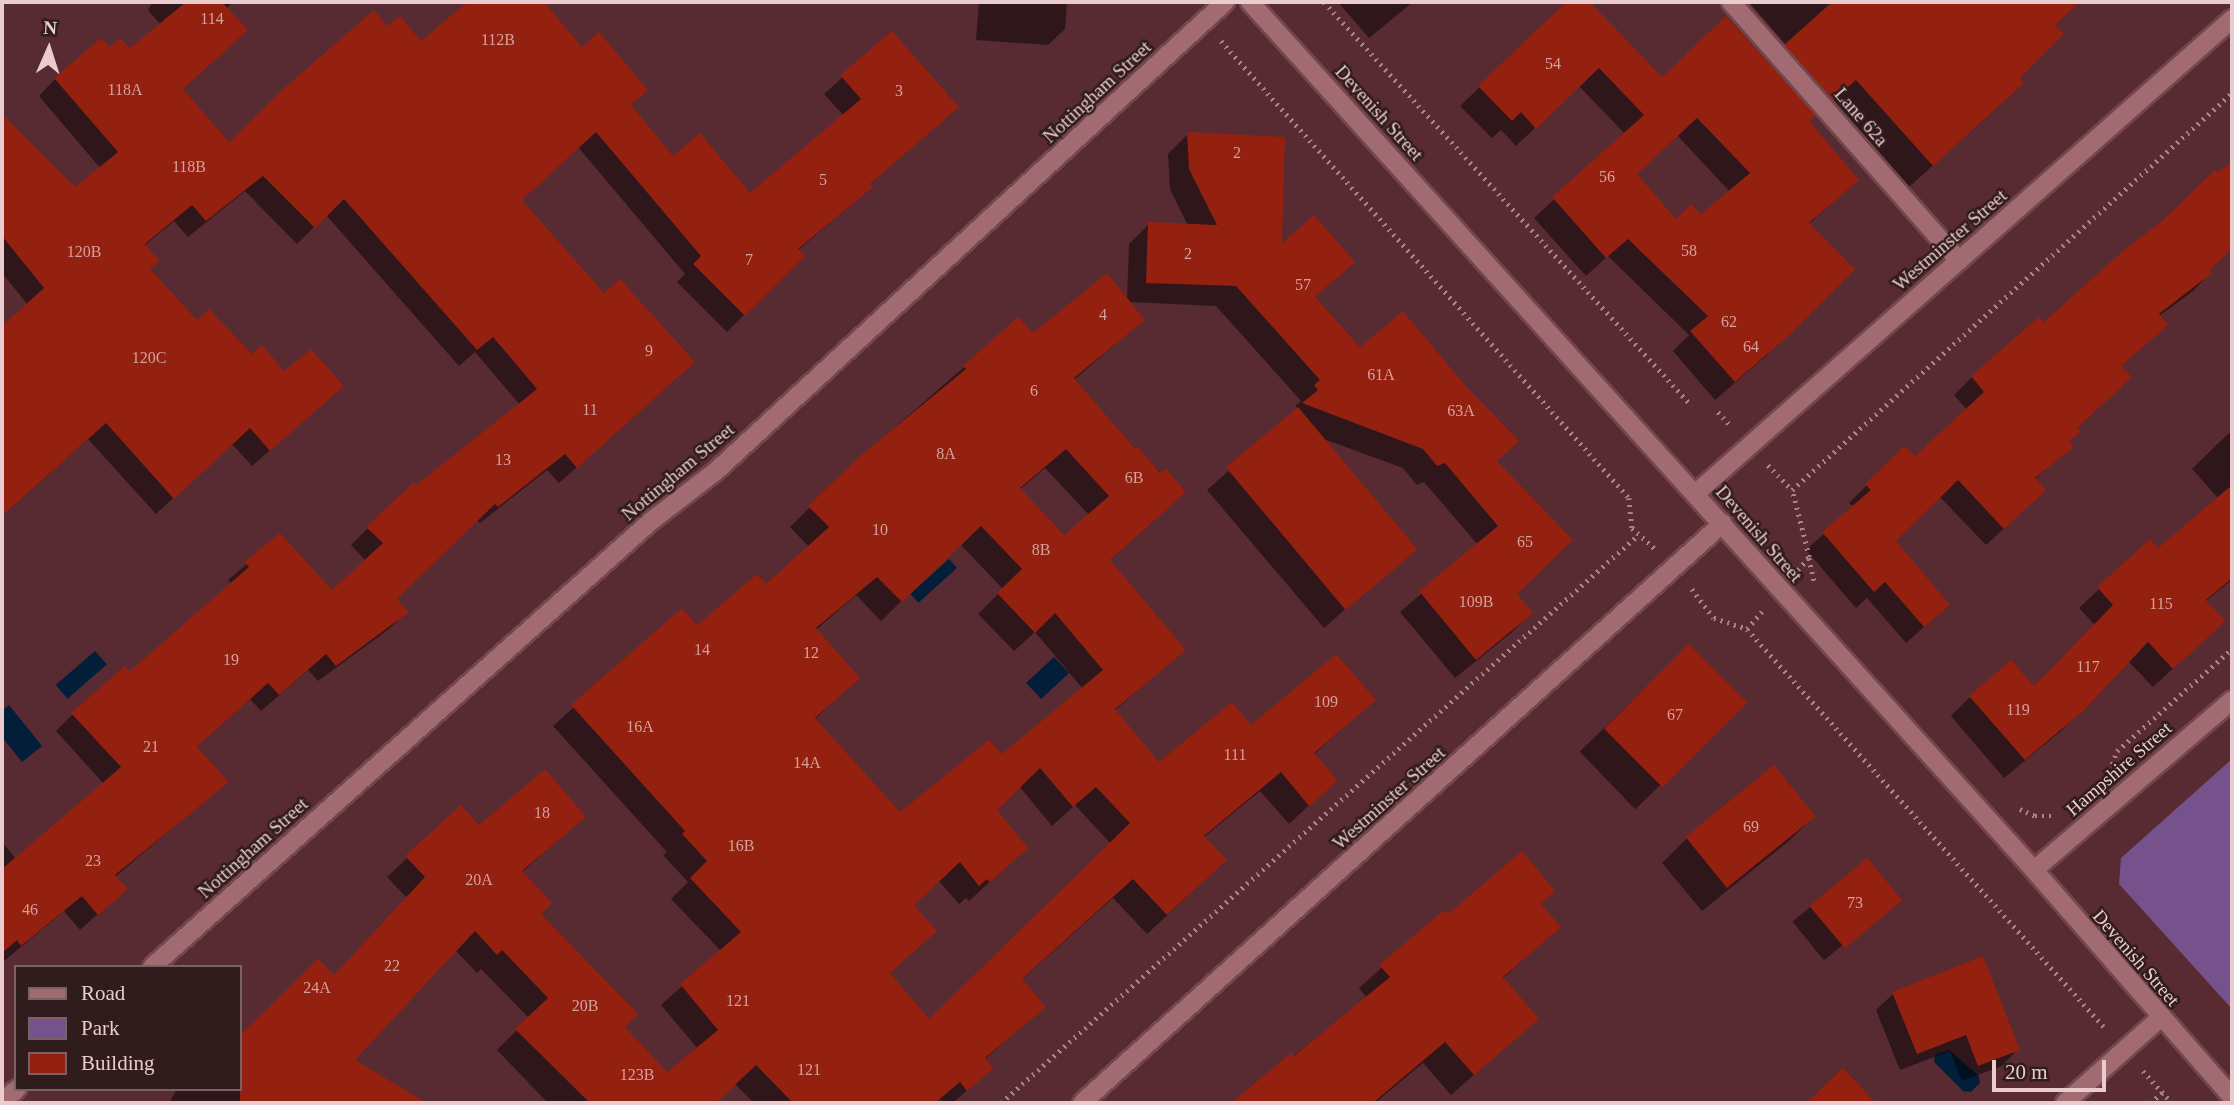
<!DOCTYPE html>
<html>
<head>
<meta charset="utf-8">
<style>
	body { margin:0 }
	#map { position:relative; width:2234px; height:1105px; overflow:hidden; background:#582a31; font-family:"Times New Roman",serif }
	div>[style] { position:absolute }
	.green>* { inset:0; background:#75528b }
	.water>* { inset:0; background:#031e39; transform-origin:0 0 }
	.shadow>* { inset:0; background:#0007; transform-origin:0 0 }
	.building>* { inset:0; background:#94200f; transform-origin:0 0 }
	.path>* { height:4.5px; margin-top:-2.25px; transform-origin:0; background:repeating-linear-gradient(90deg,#a88387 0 2px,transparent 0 7px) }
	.roads { filter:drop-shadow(2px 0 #72474d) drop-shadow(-2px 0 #72474d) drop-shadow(0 2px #72474d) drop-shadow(0 -2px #72474d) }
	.minor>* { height:18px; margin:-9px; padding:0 9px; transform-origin:9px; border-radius:9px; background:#a16b71 }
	span { translate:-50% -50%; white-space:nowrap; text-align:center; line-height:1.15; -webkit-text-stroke:5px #301b1d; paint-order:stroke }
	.number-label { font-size:16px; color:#d4a19f }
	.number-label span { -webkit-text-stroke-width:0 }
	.street-label { font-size:19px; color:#eacccf }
	.frame { position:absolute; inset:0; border:4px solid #eacccf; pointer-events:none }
	.legend { position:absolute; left:14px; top:965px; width:228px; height:126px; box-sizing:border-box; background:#301b1d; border:2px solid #7a6264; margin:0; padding:9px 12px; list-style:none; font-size:21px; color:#eacccf }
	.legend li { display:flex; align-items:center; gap:14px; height:35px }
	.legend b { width:35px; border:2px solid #7a6264 }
	.north { position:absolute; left:14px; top:14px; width:70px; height:70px; -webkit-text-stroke:5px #301b1d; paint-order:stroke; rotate:3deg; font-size:19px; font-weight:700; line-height:28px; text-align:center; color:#eacccf }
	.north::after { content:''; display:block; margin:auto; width:24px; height:32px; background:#eacccf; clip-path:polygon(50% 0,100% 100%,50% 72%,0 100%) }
	.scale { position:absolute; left:1992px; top:1060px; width:114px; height:32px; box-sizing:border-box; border:4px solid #eacccf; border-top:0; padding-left:9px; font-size:21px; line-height:24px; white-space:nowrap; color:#eacccf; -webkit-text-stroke:5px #301b1d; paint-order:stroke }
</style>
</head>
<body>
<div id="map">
	<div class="green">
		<i style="clip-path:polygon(2232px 759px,2232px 1009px,2119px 884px,2121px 858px)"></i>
	</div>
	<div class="water">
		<i style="left:949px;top:559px;width:12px;height:52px;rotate:48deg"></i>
		<i style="left:95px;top:651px;width:18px;height:52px;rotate:49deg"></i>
		<i style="left:1054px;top:657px;width:22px;height:38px;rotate:47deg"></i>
		<i style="clip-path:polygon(9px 705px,42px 746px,22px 762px,2px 737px,2px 711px)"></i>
		<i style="clip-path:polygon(1949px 1050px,1979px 1076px,1980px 1083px,1971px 1092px,1963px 1091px,1934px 1062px,1935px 1055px)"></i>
	</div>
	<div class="shadow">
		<i style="clip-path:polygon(153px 2px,233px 2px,226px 9px,182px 89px,229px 144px,387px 29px,420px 44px,469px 2px,542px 2px,582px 49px,646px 90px,630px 106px,673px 158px,750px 195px,844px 116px,824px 94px,892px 33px,956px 107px,869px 185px,853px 203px,797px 251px,802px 256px,727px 332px,677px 282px,685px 274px,578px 147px,520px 201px,676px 379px,559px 483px,547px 470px,480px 523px,477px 520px,395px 599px,406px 612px,389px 629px,318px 681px,308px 670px,261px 711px,250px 699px,196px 748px,226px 782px,115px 877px,125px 889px,80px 930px,64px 911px,3px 962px,2px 842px,16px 859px,104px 784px,56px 731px,73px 714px,130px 674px,232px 584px,228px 580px,280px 535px,332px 592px,366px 561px,351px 545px,368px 528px,520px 405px,475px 352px,459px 366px,326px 215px,297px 244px,245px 191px,188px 237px,174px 221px,144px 246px,148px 270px,197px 323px,284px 374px,342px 386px,252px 466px,232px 444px,156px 514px,88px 439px,2px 516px,2px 328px,28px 305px,2px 273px,2px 116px,75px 190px,101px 169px,39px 96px,55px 79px,109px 50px,130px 51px,161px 25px,148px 10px)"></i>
		<i style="clip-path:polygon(979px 2px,1067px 2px,1065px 29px,1048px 45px,976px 40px)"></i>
		<i style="clip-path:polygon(1338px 2px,1413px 2px,1369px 38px)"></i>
		<i style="clip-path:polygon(evenodd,1569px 2px,1587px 2px,1662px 79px,1807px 121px,1857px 180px,1808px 225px,1852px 269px,1767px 355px,1715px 400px,1673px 351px,1689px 335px,1608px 256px,1586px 276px,1534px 218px,1625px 134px,1579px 86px,1516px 146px,1501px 130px,1492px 138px,1460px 106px,1569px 2px,1677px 135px,1730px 192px,1701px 217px,1676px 221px,1635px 175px,1677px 135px)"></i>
		<i style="clip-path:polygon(1749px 2px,1855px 2px,1863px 11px,1874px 2px,1951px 2px,1957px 9px,1964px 2px,2080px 2px,2053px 26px,2000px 105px,1909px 187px)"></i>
		<i style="clip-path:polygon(evenodd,1188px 134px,1281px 247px,1353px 262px,1314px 298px,1360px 350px,1496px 462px,1515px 594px,1531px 613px,1511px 633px,1455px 678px,1400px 612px,1478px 545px,1424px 482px,1417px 485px,1403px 468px,1321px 438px,1415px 548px,1324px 628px,1207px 490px,1298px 409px,1295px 406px,1301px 401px,1216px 306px,1129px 302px,1143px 320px,1074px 380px,1135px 451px,1184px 492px,1109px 561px,1183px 650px,1114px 711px,1158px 764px,1251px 728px,1374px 700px,1313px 755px,1335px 781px,1289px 824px,1260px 791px,1203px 838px,1205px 880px,1147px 934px,1113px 898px,1020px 981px,1044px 1007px,985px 1059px,992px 1068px,953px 1103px,940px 1100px,936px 1103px,754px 1103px,735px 1084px,714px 1103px,548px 1103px,497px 1050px,529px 1018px,481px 969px,477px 973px,455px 950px,352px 1060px,423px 1103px,169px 1103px,177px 1089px,240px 1089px,240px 1038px,318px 961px,333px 977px,407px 898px,387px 877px,407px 858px,479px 827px,584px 817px,521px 873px,539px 914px,622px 1027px,666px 1075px,698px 1049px,661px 1005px,721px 951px,671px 899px,688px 882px,663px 855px,667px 852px,553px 726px,682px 610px,697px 628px,766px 586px,809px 547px,790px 527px,859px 459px,964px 367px,1033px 336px,1127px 300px,1129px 244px,1149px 224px,1188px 226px,1170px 189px,1168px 154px,1188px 134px,1045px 468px,1089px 515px,1064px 537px,1019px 490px,1045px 468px,1188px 134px,960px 544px,1003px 589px,978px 614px,1014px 651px,1035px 632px,1083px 689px,1002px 757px,900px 815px,814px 720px,858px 678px,816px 630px,856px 595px,881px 621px,960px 544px,1188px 134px,1019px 786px,1052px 826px,1075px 805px,1111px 844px,929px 1021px,888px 974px,912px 906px,939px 881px,959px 904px,966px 898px,969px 901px,1026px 848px,995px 810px,1019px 786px)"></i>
		<i style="clip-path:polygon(2232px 164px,2232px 247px,2208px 270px,2210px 273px,2193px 291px,2158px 317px,2166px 325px,2120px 367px,2075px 429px,2068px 442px,2071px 447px,2034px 480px,2027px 507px,1986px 545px,1939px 496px,1894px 541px,1948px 605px,1906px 643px,1867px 598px,1856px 608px,1806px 550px,1854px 507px,1849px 503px,1904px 448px,1915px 459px,1967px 410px,1954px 395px,1972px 377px,2039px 319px,2044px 325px)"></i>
		<i style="clip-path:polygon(2232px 430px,2232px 579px,2205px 602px,2204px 640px,2153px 687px,2128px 661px,2062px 730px,2004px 778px,1951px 716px,1970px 697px,2033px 688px,2095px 625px,2079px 608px,2149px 542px,2158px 551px,2219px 499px,2192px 469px)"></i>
		<i style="left:1689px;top:646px;width:80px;height:152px;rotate:46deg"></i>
		<i style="clip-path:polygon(1774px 768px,1814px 816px,1790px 840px,1702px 911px,1662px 863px,1686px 839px)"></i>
		<i style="left:1867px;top:861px;width:50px;height:96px;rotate:51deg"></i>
		<i style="clip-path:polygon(1539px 905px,1559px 927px,1502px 979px,1537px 1019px,1451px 1095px,1423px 1063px,1375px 1103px,1234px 1103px,1367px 998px,1359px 988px,1444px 912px,1447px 917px)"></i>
		<i style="clip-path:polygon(1982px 958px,2018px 1049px,2002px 1066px,1962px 1081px,1950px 1051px,1900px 1070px,1876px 1010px,1893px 994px)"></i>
	</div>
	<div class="building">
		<i style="clip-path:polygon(186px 2px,222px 2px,248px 30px,183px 89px,229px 142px,282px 90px,374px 10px,387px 26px,400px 16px,421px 41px,467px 2px,544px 2px,582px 47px,599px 32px,648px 90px,631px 105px,673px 156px,700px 133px,750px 193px,861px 99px,840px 75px,892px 31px,959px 107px,870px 184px,873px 187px,798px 249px,805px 256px,745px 316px,693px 264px,701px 256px,596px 132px,522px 200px,604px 293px,620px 279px,695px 362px,577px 468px,565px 454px,498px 507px,495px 504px,397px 599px,409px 612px,336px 666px,326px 654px,279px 695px,268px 683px,197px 747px,229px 782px,115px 875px,128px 889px,98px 915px,82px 896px,21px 946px,17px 940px,2px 953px,2px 869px,121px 767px,71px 713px,125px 666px,130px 671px,249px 567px,244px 562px,280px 533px,332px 590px,383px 543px,366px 527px,414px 482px,416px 485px,537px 389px,493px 337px,477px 350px,344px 199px,315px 228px,263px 176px,206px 221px,192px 205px,145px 244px,159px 261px,150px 269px,197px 320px,209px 309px,252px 354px,262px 345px,284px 371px,311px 349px,344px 386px,270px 451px,250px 428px,174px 499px,106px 423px,2px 516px,2px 326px,44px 288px,2px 236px,2px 114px,75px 187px,118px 152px,54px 78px,101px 38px,110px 47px,120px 38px,130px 48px)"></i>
		<i style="clip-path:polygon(evenodd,1566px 2px,1590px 2px,1662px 77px,1726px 16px,1816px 115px,1809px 121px,1859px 180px,1809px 223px,1855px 269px,1788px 336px,1735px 382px,1690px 331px,1708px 316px,1628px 239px,1606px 258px,1552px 197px,1644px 115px,1599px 68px,1536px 129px,1521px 112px,1512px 121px,1478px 86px,1566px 2px,1697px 118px,1750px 173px,1701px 214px,1691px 204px,1676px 219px,1637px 174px,1697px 118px)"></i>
		<i style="clip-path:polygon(1832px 2px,2080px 2px,2055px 25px,2064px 34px,2020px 78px,2024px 83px,1933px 166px,1856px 80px,1833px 100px,1784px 45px)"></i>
		<i style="clip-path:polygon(1187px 132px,1285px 137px,1282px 243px,1314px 215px,1355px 262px,1315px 297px,1360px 347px,1403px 311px,1464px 384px,1519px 441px,1497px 461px,1573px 540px,1517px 594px,1533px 613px,1476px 660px,1419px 591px,1498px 526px,1445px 463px,1437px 466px,1423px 449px,1302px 403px,1318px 390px,1314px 385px,1320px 380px,1236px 286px,1146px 283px,1148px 222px,1217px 225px,1189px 169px)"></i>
		<i style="clip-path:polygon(2232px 161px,2232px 248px,2210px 270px,2212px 273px,2159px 314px,2168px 325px,2121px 366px,2132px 377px,2077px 428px,2080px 432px,2069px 441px,2074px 447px,2035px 478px,2046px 490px,2004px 529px,1958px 480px,1896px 541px,1950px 605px,1924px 627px,1885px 582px,1874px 592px,1822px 532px,1871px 490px,1865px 484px,1904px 446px,1915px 456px,1984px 392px,1971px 376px,2039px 317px,2044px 322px,2125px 249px,2161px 222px,2215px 170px,2218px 173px)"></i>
		<i style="clip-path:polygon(evenodd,1107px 273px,1145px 320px,1074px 378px,1135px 449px,1138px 447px,1160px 473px,1166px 469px,1186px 492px,1110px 560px,1186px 650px,1115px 709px,1159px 762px,1232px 702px,1251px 725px,1336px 654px,1376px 700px,1314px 753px,1338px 781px,1309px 806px,1281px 772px,1204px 836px,1227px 860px,1167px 915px,1133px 879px,1022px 979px,1046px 1007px,985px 1058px,994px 1068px,967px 1091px,960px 1082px,935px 1103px,793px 1103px,756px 1065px,716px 1103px,590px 1103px,515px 1029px,548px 998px,502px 950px,497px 955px,475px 931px,355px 1060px,427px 1103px,240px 1103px,240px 1035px,318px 959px,334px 975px,425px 877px,405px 856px,461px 805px,479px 825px,545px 769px,586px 817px,522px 871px,552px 903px,541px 914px,638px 1014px,625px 1027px,667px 1072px,718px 1030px,680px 984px,741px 932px,690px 878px,707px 861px,682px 834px,685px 831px,571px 705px,682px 608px,697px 625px,757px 574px,766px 584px,829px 527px,808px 506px,858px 458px,966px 369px,963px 366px,1018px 317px,1033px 333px,1107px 273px,1066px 449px,1109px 496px,1064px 535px,1020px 488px,1066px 449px,1107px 273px,981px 526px,1022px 569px,997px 593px,1035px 633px,1055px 613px,1103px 670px,1002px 754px,989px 740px,900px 812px,815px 718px,860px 678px,816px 628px,877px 577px,902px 602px,981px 526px,1107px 273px,1040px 768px,1073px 807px,1096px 787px,1130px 823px,929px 1019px,890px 973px,937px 931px,914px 905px,960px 862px,979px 886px,987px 879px,990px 882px,1028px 848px,997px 810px,1040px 768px)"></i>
		<i style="left:1298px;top:407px;width:186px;height:94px;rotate:50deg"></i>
		<i style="clip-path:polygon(2232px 485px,2232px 578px,2206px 600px,2226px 621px,2173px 669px,2148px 642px,2083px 711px,2025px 760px,1969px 696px,2011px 660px,2034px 686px,2113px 605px,2097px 587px,2150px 539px,2158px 548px)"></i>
		<i style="left:1689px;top:644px;width:83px;height:120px;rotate:45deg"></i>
		<i style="left:1774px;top:765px;width:66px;height:114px;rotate:51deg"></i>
		<i style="clip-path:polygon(1522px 851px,1555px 891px,1541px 904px,1561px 927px,1503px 977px,1539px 1019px,1474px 1075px,1445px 1042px,1373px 1103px,1231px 1103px,1291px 1053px,1294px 1056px,1390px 977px,1379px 965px,1444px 910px,1448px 914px)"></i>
		<i style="left:1867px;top:858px;width:55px;height:75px;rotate:50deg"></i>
		<i style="clip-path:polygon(1983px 956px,2020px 1050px,1978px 1066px,1966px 1035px,1917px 1054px,1892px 992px)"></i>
		<i style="clip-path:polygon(1843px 1068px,1876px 1103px,1806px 1103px)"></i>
	</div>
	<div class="path">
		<i style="left:1324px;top:2px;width:546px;rotate:47.67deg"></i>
		<i style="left:1221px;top:41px;width:613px;rotate:48.24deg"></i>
		<i style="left:1629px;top:498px;width:30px;rotate:84deg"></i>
		<i style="left:1632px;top:528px;width:31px;rotate:42deg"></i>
		<i style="left:1718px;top:412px;width:19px;rotate:47deg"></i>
		<i style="left:1768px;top:465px;width:35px;rotate:46deg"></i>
		<i style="left:1809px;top:558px;width:27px;rotate:77deg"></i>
		<i style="left:1798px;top:570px;width:17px;rotate:-50deg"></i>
		<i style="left:1809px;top:557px;width:69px;rotate:-104.2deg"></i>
		<i style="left:1792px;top:490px;width:593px;rotate:-42.06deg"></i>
		<i style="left:1692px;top:589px;width:36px;rotate:53deg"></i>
		<i style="left:1714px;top:618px;width:35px;rotate:18deg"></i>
		<i style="left:1747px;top:629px;width:536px;rotate:48.1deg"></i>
		<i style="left:1747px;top:629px;width:23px;rotate:-50deg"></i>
		<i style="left:2112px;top:764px;width:14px;rotate:-69deg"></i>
		<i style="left:2117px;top:751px;width:154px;rotate:-41.6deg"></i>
		<i style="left:2020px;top:809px;width:17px;rotate:25deg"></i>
		<i style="left:2035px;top:816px;width:17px"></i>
		<i style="left:2143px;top:1071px;width:43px;rotate:47.8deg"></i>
		<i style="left:1001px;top:1103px;width:853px;rotate:-41.72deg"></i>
		<i style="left:2150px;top:1103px;width:16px;rotate:-40deg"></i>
	</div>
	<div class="roads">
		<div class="minor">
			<i style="left:1250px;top:2px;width:1170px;rotate:47.91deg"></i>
			<i style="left:2034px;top:870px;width:301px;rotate:48.9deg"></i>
			<i style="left:1731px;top:2px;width:345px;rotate:48.6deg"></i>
			<i style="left:1695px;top:494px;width:717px;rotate:-41.49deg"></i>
			<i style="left:2034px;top:870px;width:261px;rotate:-40.6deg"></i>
			<i style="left:152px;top:967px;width:668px;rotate:-41.78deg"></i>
			<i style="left:650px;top:522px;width:82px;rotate:-37.6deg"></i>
			<i style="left:715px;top:472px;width:694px;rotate:-42.66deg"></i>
			<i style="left:2px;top:1102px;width:20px;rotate:-41deg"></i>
			<i style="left:1082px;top:1103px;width:864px;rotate:-42.14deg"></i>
			<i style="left:2065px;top:1103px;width:127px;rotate:-41.8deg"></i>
		</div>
	</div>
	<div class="number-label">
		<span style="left:212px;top:19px">114</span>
		<span style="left:498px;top:40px">112B</span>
		<span style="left:1553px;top:64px">54</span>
		<span style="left:125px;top:90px">118A</span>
		<span style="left:899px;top:91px">3</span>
		<span style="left:1237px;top:153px">2</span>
		<span style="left:189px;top:167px">118B</span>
		<span style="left:1607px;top:177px">56</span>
		<span style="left:823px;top:180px">5</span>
		<span style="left:1689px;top:251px">58</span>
		<span style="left:84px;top:252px">120B</span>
		<span style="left:1188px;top:254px">2</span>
		<span style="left:749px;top:260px">7</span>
		<span style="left:1303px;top:285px">57</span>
		<span style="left:1103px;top:315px">4</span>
		<span style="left:1729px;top:322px">62</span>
		<span style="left:1751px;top:347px">64</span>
		<span style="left:649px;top:351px">9</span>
		<span style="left:149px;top:358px">120C</span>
		<span style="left:1381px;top:375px">61A</span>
		<span style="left:1034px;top:391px">6</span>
		<span style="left:590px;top:410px">11</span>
		<span style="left:1461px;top:411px">63A</span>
		<span style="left:946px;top:454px">8A</span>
		<span style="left:503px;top:460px">13</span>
		<span style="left:1134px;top:478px">6B</span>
		<span style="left:880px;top:530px">10</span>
		<span style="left:1525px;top:542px">65</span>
		<span style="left:1041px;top:550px">8B</span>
		<span style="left:1476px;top:602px">109B</span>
		<span style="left:2161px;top:604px">115</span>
		<span style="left:702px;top:650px">14</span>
		<span style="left:811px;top:653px">12</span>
		<span style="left:231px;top:660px">19</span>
		<span style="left:2088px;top:667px">117</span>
		<span style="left:1326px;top:702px">109</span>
		<span style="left:2018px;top:710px">119</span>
		<span style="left:1675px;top:715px">67</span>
		<span style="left:640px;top:727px">16A</span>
		<span style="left:151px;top:747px">21</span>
		<span style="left:1235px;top:755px">111</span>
		<span style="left:807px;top:763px">14A</span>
		<span style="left:542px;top:813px">18</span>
		<span style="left:1751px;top:827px">69</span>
		<span style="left:741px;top:846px">16B</span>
		<span style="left:93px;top:861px">23</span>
		<span style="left:479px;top:880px">20A</span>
		<span style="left:1855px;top:903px">73</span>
		<span style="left:30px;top:910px">46</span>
		<span style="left:392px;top:966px">22</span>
		<span style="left:317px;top:988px">24A</span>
		<span style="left:738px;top:1001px">121</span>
		<span style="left:585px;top:1006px">20B</span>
		<span style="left:809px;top:1070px">121</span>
		<span style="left:637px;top:1075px">123B</span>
	</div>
	<div class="street-label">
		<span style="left:1097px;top:92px;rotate:-43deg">Nottingham Street</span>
		<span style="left:1379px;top:113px;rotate:48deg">Devenish Street</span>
		<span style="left:1861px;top:117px;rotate:49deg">Lane 62a</span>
		<span style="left:1950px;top:240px;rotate:-41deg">Westminster Street</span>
		<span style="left:678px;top:472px;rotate:-40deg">Nottingham Street</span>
		<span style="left:1759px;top:534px;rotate:49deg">Devenish Street</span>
		<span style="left:2119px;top:769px;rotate:-41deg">Hampshire Street</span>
		<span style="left:1389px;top:798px;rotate:-42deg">Westminster Street</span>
		<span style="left:253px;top:848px;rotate:-42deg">Nottingham Street</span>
		<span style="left:2136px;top:958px;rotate:49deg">Devenish Street</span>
	</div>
	<div class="frame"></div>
	<ul class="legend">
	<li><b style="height:9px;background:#a16b71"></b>Road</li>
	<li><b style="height:19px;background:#75528b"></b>Park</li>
	<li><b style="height:19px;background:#94200f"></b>Building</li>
	</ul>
	<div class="north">N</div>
	<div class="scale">20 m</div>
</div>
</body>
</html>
